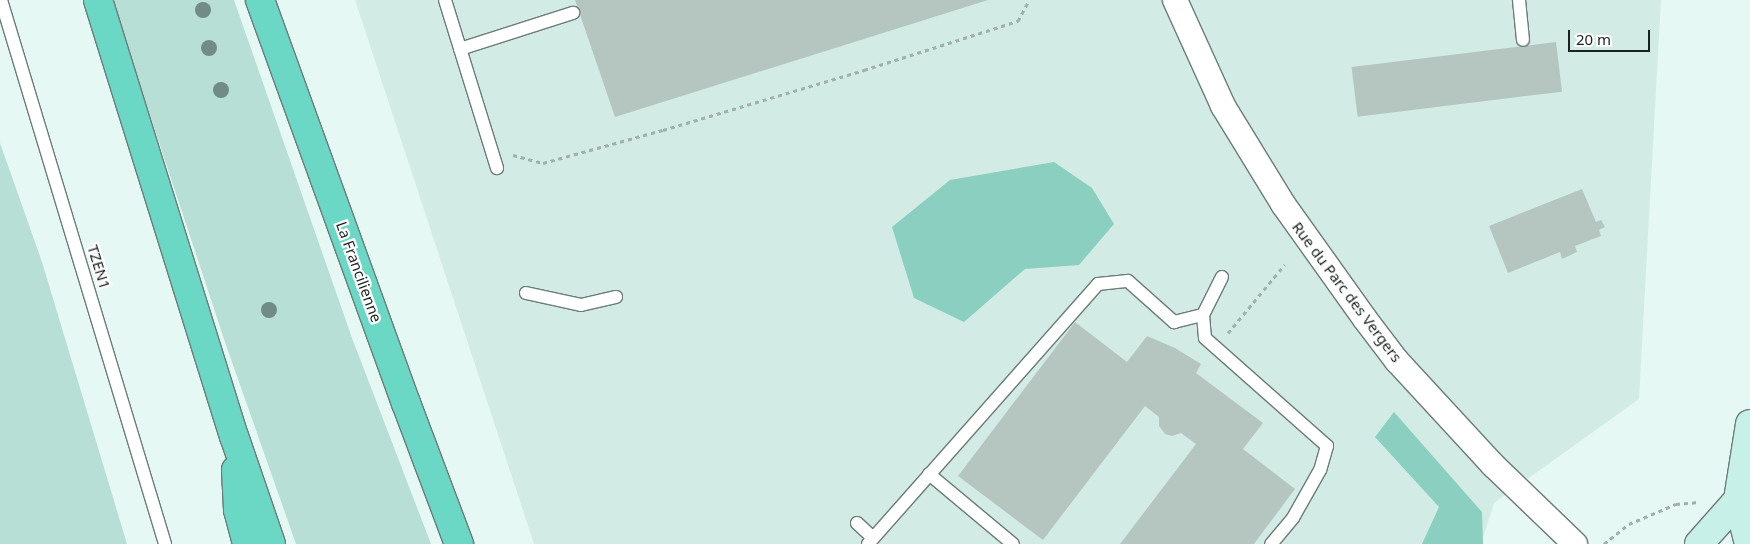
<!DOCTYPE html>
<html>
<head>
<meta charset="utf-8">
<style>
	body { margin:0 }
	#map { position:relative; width:1750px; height:544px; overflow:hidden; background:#e6f8f3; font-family:"Noto Sans",sans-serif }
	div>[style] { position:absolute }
	.built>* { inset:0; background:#d2ece5 }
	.green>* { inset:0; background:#b7dfd5 }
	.forest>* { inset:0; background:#8acfbf }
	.building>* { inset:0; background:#b5c6c1; transform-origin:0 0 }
	.path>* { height:3px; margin-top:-1.5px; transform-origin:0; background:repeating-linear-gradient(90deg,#a2b0ac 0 4px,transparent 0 8px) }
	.roads { filter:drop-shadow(1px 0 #6c7c78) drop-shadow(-1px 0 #6c7c78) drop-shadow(0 1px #6c7c78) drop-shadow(0 -1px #6c7c78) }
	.service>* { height:12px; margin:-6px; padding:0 6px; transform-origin:6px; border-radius:6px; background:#fff }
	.minor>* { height:24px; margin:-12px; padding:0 12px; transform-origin:12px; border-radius:12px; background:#fff }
	.secondary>* { height:28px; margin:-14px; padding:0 14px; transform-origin:14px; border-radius:14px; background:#c7f0e9 }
	.trunk>* { height:28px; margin:-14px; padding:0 14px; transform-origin:14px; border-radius:14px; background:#6ad8c4 }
	.trees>* { width:16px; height:16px; margin:-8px; border-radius:50%; background:#718c86 }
	span { translate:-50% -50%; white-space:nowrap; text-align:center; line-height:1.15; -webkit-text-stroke:4.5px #fff; paint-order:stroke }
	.street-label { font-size:15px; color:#1b211f }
	.scale { position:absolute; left:1568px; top:30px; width:82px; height:22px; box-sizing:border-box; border:2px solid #1b211f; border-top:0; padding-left:6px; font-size:15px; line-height:18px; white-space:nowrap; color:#1b211f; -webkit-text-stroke:4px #fff; paint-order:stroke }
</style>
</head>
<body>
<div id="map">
	<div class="built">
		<i style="clip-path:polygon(355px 0,1661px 0,1639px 399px,1494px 503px,1481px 544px,534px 544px)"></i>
	</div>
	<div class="green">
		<i style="clip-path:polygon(112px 0,234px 0,352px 338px,431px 544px,296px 544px,226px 345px)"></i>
		<i style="clip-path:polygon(0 143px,42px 262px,127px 544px,0 544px)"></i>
	</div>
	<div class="forest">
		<i style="clip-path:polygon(1054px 162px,1092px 188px,1114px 224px,1079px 265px,1025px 269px,964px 322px,914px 298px,892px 227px,950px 180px)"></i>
		<i style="clip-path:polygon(1394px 412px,1482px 512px,1483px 544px,1422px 544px,1439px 507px,1375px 437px)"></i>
	</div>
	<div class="building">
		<i style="clip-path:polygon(575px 0,988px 0,615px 117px)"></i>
		<i style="left:1556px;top:42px;width:50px;height:206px;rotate:83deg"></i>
		<i style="clip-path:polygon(1582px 189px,1596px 222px,1601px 220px,1605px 227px,1599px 230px,1601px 236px,1575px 246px,1577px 252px,1562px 259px,1560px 252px,1508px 273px,1489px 226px)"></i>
		<i style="clip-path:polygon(1075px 322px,1127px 362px,1147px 336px,1175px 348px,1201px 364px,1196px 373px,1263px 423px,1243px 449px,1295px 489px,1254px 544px,1120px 544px,1196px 444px,1181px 433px,1172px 436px,1165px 434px,1159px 426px,1159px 417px,1145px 406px,1043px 540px,958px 476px)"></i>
	</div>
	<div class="path">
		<i style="left:513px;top:155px;width:31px;rotate:15deg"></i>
		<i style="left:543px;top:163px;width:124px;rotate:-15.4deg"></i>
		<i style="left:663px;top:130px;width:210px;rotate:-16.6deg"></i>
		<i style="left:864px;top:70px;width:162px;rotate:-17.7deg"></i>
		<i style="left:1018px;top:21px;width:24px;rotate:-62deg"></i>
		<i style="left:1228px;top:333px;width:89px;rotate:-50.4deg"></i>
		<i style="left:1604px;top:544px;width:32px;rotate:-39deg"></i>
		<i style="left:1629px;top:524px;width:51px;rotate:-23.1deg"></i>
		<i style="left:1676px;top:504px;width:23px;rotate:-5deg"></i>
	</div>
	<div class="roads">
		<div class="service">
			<i style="left:1px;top:0;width:568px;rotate:73.22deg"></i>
			<i style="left:445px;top:0;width:176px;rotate:72.8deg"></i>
			<i style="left:1519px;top:0;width:40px;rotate:84.3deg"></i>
			<i style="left:460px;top:49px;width:119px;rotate:-17.7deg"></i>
			<i style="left:1222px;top:277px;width:42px;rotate:116.6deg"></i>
			<i style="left:1203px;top:315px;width:23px;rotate:85deg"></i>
			<i style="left:1205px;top:338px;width:163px;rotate:41.5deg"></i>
			<i style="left:1327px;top:446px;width:25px;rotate:106deg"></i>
			<i style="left:1320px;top:470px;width:55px;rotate:119.4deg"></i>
			<i style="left:1293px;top:518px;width:34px;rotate:130deg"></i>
			<i style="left:526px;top:293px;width:56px;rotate:12.3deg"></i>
			<i style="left:581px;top:305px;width:36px;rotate:-13deg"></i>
			<i style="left:929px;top:474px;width:109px;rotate:39.8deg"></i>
			<i style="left:857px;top:523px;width:22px;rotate:43deg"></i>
			<i style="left:868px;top:544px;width:347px;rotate:-48.5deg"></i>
			<i style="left:1098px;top:284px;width:30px;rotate:-6deg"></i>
			<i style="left:1128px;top:281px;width:62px;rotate:41.7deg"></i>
			<i style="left:1174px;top:322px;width:30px;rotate:-14deg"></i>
		</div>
		<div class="minor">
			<i style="left:1175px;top:0;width:116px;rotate:65.6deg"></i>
			<i style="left:1223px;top:106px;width:115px;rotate:58.5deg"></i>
			<i style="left:1283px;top:204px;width:141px;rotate:54.5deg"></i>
			<i style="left:1365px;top:319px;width:53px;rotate:52.7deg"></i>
			<i style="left:1397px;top:361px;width:142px;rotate:47.3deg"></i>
			<i style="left:1493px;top:465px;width:114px;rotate:43.9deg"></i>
		</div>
		<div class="secondary">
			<i style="left:1699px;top:544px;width:59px;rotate:-48.4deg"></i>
			<i style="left:1749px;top:544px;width:45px;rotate:-104deg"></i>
			<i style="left:1738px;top:500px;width:77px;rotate:-81deg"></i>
		</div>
		<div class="trunk">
			<i style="left:98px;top:0;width:457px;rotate:72.7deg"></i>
			<i style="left:234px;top:436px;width:114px;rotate:71.1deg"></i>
			<i style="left:260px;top:0;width:429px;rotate:70.1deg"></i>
			<i style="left:406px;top:403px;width:151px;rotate:69.4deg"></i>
			<i style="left:236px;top:470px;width:40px;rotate:87.1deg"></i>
			<i style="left:238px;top:510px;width:35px;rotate:75deg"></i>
		</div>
	</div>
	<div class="trees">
		<i style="left:203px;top:10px"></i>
		<i style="left:209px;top:48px"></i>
		<i style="left:221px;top:90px"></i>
		<i style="left:269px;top:310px"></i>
	</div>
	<div class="street-label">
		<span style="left:99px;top:267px;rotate:73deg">TZEN1</span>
		<span style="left:359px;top:272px;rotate:70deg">La Francilienne</span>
		<span style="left:1347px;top:292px;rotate:53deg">Rue du Parc des Vergers</span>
	</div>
	<div class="scale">20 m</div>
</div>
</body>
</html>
